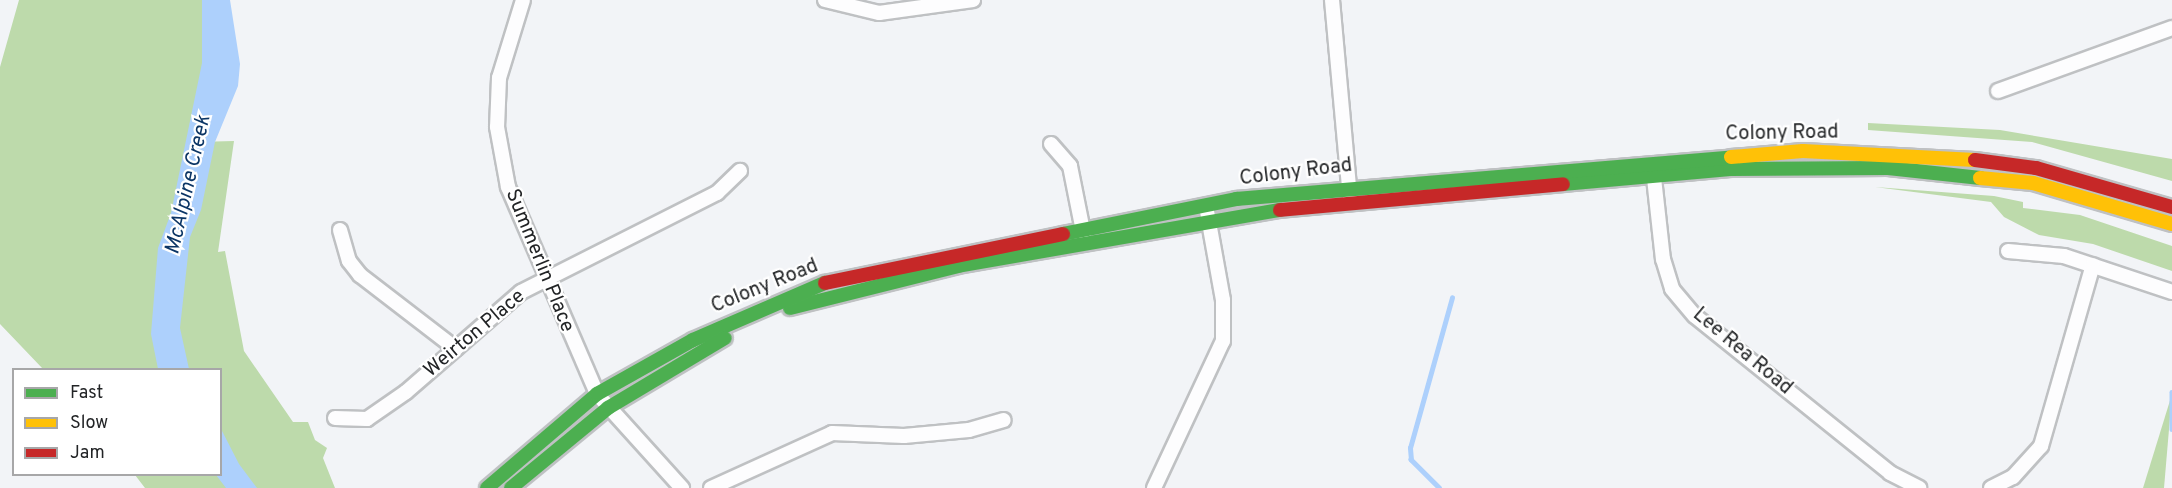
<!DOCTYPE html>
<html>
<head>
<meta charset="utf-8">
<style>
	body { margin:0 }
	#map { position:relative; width:2172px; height:488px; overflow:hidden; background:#f2f4f7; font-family:Overpass,sans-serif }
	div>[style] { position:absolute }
	.forest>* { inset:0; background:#bddaab }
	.water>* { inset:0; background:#add0fc }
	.stream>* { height:4.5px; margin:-2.25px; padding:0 2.25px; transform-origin:2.25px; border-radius:2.25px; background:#add0fc }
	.roads { filter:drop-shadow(2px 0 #bfc1c3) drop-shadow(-2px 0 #bfc1c3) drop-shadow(0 2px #bfc1c3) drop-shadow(0 -2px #bfc1c3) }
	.street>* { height:14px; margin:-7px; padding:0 7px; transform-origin:7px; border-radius:7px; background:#fdfdfe }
	.fast>* { height:14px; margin:-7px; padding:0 7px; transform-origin:7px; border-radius:7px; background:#4caf50 }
	.slow>* { height:14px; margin:-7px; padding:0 7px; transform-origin:7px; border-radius:7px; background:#ffc107 }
	.jam>* { height:14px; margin:-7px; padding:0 7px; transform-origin:7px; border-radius:7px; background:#c62828 }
	span { translate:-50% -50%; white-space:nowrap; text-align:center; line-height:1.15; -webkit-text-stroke:4.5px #fff; paint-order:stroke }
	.street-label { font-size:20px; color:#222426 }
	.water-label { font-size:21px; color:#0b3565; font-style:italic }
	.legend { position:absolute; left:12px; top:368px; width:210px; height:108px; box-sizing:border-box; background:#fff; border:2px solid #a7a7a8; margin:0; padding:8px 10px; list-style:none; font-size:18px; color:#222426 }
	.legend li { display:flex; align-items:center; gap:12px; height:30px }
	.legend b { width:30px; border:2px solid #a7a7a8 }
</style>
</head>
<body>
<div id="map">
	<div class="forest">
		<i style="clip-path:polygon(19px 0,209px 0,196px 142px,234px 141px,218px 252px,225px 251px,244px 351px,293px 422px,308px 422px,315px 440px,327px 448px,323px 458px,335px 488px,145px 488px,135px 475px,220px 474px,220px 370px,43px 369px,0 324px,0 67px)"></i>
		<i style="clip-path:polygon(1868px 123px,2000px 130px,2172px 159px,2172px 181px,2032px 142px,1868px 130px)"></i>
		<i style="clip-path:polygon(1875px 187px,1994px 196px,2023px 202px,2023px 208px,2080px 215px,2172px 246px,2172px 271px,2093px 244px,2039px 235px,2004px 217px,1991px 202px)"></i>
		<i style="clip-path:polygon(2172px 394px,2164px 488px,2143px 488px)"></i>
	</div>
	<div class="water">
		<i style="clip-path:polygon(202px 0,230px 0,240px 64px,238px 86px,215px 142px,201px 210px,190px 237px,180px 328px,189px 369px,158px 369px,151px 334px,158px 248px,171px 213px,202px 63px)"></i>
		<i style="clip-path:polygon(221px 429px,239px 464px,257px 488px,226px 488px,216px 475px)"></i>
	</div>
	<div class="stream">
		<i style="left:2172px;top:392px;width:37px;rotate:90deg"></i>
		<i style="left:1439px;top:488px;width:40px;rotate:-135deg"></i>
		<i style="left:1411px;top:460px;width:12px;rotate:-95deg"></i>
		<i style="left:1410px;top:448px;width:156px;rotate:-74.4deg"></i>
	</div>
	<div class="roads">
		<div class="street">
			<i style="left:523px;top:0;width:82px;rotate:107.1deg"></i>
			<i style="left:499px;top:78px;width:49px;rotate:92.3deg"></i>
			<i style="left:497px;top:127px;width:61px;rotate:79.6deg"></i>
			<i style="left:508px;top:187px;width:225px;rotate:66.7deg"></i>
			<i style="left:597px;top:394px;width:127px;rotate:47.9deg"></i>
			<i style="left:825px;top:0;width:56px;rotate:13.5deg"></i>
			<i style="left:879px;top:13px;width:95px;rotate:-7.9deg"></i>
			<i style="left:1332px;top:0;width:199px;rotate:84.8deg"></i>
			<i style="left:1998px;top:91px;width:185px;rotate:-19.9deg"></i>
			<i style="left:1051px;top:144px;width:29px;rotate:49deg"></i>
			<i style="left:1070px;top:166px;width:71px;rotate:78.7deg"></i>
			<i style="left:1653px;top:169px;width:91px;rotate:83.7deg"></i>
			<i style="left:1663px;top:259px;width:31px;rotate:73deg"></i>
			<i style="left:1672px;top:289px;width:35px;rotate:50deg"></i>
			<i style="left:1695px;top:316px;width:250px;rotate:38.8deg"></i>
			<i style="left:1890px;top:473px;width:33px;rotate:27deg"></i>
			<i style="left:340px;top:230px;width:32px;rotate:74deg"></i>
			<i style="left:349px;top:261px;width:18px;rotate:52deg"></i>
			<i style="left:360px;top:275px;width:121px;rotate:37.6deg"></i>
			<i style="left:2008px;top:251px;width:56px;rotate:5.1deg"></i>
			<i style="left:2064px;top:256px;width:114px;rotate:18.4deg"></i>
			<i style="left:335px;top:418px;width:32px;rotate:2deg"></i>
			<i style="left:367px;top:419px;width:47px;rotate:-34.7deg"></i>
			<i style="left:406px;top:392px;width:152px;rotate:-41deg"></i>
			<i style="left:521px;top:292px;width:220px;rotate:-26.8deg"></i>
			<i style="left:717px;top:193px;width:32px;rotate:-44deg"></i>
			<i style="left:711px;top:488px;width:133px;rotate:-24.4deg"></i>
			<i style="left:832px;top:433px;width:72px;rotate:2.4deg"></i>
			<i style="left:904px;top:436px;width:65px;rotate:-5.3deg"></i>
			<i style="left:969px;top:430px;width:36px;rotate:-16deg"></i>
			<i style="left:1154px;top:488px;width:162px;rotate:-64.9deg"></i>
			<i style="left:1223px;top:341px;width:41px;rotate:-90deg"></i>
			<i style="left:1223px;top:300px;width:90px;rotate:-100.2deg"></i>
			<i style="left:1991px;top:488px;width:25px;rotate:-27deg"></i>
			<i style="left:2013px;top:477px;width:42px;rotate:-47.9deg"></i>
			<i style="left:2041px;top:446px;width:188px;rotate:-74deg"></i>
		</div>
		<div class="fast">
			<i style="left:1563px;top:184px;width:168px;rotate:-5.1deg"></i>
			<i style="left:1730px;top:169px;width:158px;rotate:-0.4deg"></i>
			<i style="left:1888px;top:168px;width:93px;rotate:6.2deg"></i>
			<i style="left:1063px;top:234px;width:177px;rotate:-11.4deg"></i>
			<i style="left:1236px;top:199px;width:497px;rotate:-4.8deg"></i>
			<i style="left:790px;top:308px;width:173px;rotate:-14deg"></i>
			<i style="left:958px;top:266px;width:327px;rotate:-9.9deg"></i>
			<i style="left:487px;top:488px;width:145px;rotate:-40.5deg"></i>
			<i style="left:597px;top:394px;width:110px;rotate:-29.4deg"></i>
			<i style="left:693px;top:340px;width:144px;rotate:-23.4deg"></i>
			<i style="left:511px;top:488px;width:126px;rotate:-39.5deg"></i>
			<i style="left:608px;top:408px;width:136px;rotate:-30.9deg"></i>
		</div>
		<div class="slow">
			<i style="left:1731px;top:157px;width:72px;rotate:-4.8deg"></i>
			<i style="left:1803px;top:151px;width:172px;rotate:3deg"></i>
			<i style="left:1980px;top:178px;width:53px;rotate:5.4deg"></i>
			<i style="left:2033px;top:183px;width:145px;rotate:16.4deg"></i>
		</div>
		<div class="jam">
			<i style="left:1975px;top:160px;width:62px;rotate:7.5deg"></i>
			<i style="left:2036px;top:168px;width:141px;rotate:16deg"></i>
			<i style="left:1280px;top:210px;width:284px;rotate:-5.2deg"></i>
			<i style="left:825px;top:283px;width:243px;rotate:-11.6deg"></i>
		</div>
	</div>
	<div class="street-label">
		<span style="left:1782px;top:134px;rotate:-1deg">Colony Road</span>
		<span style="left:1296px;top:173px;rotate:-7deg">Colony Road</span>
		<span style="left:539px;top:261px;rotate:68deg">Summerlin Place</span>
		<span style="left:765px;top:287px;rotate:-22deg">Colony Road</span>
		<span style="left:475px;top:334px;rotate:-40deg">Weirton Place</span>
		<span style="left:1742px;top:352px;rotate:40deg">Lee Rea Road</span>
	</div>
	<div class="water-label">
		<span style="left:189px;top:185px;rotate:-77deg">McAlpine Creek</span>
	</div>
	<ul class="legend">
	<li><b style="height:8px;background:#4caf50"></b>Fast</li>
	<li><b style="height:8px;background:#ffc107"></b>Slow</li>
	<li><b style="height:8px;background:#c62828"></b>Jam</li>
	</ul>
</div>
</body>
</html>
